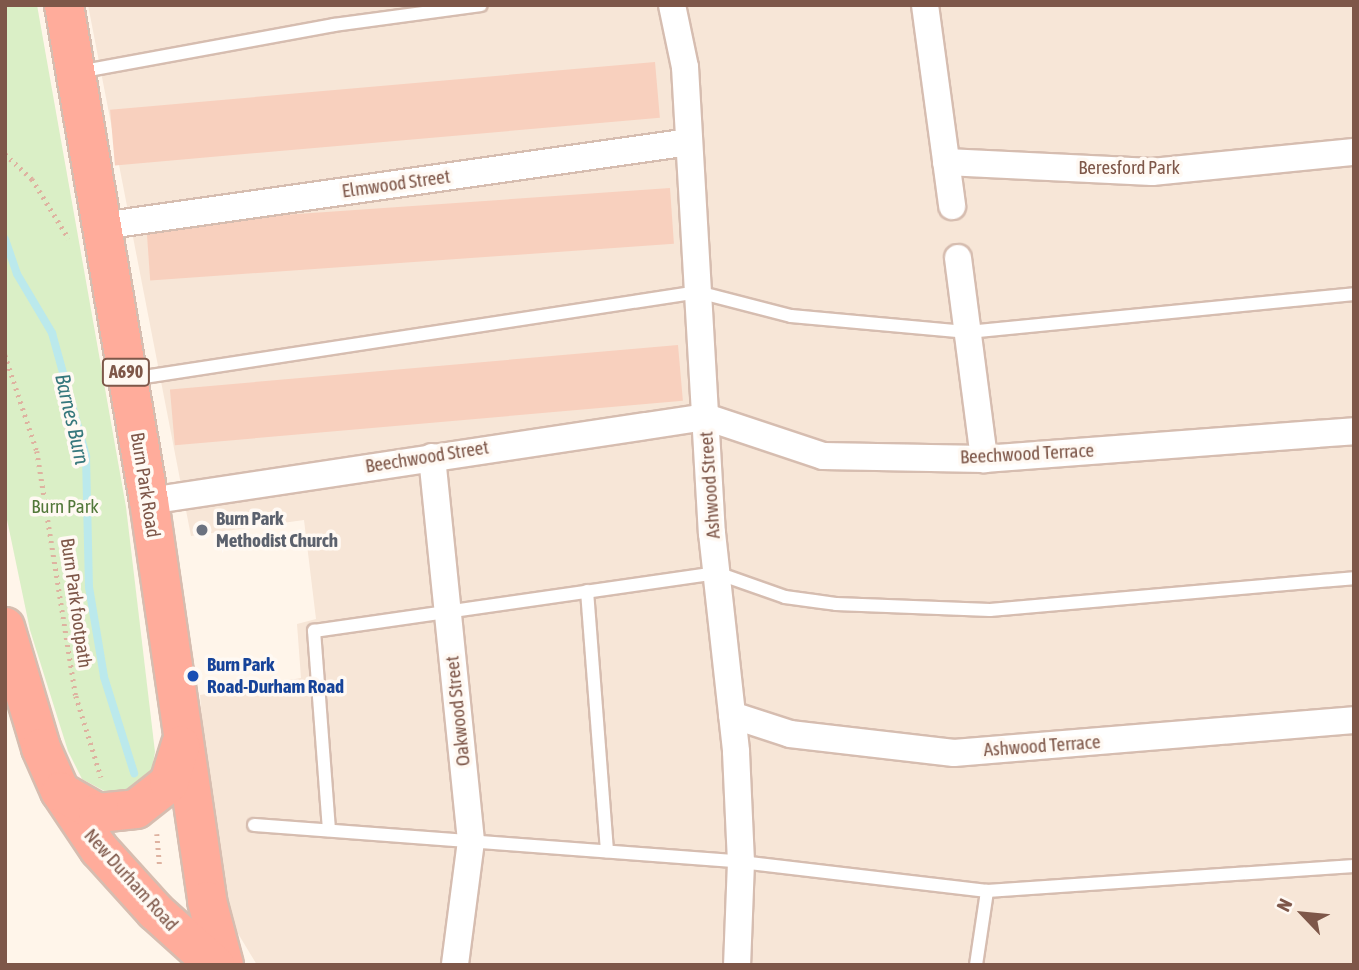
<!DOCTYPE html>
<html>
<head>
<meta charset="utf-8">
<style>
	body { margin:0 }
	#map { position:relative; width:1359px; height:970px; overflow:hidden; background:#fff5ea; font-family:"Asap Condensed",sans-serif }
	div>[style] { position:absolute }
	.residential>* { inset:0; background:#f7e6d7 }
	.green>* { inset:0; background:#daefc6 }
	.stream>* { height:8px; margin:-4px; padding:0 4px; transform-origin:4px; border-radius:4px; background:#bbe9ec }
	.building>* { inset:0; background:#f8d0be; transform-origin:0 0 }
	.path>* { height:4.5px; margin-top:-2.25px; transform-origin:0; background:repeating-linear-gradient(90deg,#deb2a0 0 2px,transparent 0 7px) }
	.roads { filter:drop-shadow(2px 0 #d6bdb0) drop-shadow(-2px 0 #d6bdb0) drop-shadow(0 2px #d6bdb0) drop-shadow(0 -2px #d6bdb0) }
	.lane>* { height:12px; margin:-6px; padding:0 6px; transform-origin:6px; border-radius:6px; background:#fff }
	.street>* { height:26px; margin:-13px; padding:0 13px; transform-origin:13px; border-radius:13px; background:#fff }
	.highway>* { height:38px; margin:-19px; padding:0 19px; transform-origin:19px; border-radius:19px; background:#ffac9b }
	.dots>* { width:19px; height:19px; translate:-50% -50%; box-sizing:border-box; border:4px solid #fff9f3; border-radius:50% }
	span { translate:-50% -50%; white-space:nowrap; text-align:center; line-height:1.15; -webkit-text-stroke:7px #fff9f3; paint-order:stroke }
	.shield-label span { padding:2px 5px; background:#fff9f3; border:2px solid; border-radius:5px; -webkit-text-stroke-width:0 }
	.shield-label { font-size:18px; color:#7e5749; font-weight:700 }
	.street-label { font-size:19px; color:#7e5749 }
	.park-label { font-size:19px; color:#52783a }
	.worship-label { font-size:19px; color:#5b616d; font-weight:700 }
	.left { translate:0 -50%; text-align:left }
	.transit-label { font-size:19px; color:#164399; font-weight:700 }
	.water-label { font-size:21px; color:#37787d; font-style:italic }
	.frame { position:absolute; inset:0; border:7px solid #7e5749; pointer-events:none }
	.north { position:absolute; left:1268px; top:879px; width:70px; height:70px; -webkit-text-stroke:5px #fff9f3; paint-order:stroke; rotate:296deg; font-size:19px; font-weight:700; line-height:28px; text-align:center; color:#7e5749 }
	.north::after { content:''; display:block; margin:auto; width:24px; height:32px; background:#7e5749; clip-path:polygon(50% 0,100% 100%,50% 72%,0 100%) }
</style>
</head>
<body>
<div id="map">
	<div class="residential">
		<i style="clip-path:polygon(88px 5px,1354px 5px,1354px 965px,257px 965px,234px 927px,209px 811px,200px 695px,301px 678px,297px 624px,316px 619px,304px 520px,191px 536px)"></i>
	</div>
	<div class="green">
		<i style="clip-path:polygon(5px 5px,37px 5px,126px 507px,155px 752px,151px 774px,125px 796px,110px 794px,82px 779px,68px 751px,30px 630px,5px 510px)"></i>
	</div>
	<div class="stream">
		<i style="left:5px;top:239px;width:37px;rotate:71deg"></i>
		<i style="left:17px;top:274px;width:69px;rotate:59.3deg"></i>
		<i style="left:52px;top:333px;width:128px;rotate:74.5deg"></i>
		<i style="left:86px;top:456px;width:131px;rotate:88.7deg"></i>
		<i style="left:89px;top:587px;width:91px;rotate:80.5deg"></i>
		<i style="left:104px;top:677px;width:101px;rotate:72.6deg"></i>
	</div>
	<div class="building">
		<i style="left:655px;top:62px;width:56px;height:547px;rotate:85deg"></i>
		<i style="left:670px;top:188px;width:56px;height:525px;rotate:86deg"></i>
		<i style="left:678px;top:345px;width:56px;height:510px;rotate:85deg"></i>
	</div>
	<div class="path">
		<i style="left:5px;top:154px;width:37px;rotate:43deg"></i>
		<i style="left:32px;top:179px;width:70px;rotate:58.3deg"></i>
		<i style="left:5px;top:355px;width:101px;rotate:71.6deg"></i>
		<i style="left:37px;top:451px;width:248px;rotate:81deg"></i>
		<i style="left:76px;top:696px;width:85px;rotate:72.8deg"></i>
		<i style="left:157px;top:834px;width:33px;rotate:85deg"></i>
	</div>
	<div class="roads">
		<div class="lane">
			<i style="left:78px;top:72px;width:260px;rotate:-10.4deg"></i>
			<i style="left:334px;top:25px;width:148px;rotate:-7.7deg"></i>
			<i style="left:131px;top:379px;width:574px;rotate:-8.72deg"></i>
			<i style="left:698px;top:292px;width:96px;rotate:14.5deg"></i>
			<i style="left:791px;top:316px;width:178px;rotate:5.2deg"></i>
			<i style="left:968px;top:332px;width:388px;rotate:-5.6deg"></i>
			<i style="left:587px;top:591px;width:261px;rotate:85.6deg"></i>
			<i style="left:254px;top:825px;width:488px;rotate:4.3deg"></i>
			<i style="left:741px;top:862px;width:248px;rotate:6.7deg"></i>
			<i style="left:987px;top:891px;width:368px;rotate:-3.9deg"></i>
			<i style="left:329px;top:830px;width:200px;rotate:-94.3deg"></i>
			<i style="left:314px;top:631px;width:407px;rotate:-8.2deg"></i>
			<i style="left:717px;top:573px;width:72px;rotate:19.4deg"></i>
			<i style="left:785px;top:597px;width:51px;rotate:7.8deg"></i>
			<i style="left:836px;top:604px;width:154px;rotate:2.2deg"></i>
			<i style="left:990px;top:610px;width:365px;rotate:-5deg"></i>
			<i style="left:976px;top:965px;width:75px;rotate:-81.5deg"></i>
		</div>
		<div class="street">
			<i style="left:672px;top:5px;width:63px;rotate:78.2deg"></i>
			<i style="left:685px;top:67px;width:467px;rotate:86.7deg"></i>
			<i style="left:712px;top:533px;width:220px;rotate:83.7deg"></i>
			<i style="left:736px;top:752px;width:110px;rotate:87.4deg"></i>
			<i style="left:741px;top:862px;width:103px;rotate:92.2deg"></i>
			<i style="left:925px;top:5px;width:203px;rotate:82.3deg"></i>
			<i style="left:946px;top:162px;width:206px;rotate:2.8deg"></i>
			<i style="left:1152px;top:172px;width:203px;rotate:-5.7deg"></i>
			<i style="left:102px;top:226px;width:593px;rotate:-8.14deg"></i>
			<i style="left:958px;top:258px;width:203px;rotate:82.6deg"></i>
			<i style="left:432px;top:457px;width:386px;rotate:84.2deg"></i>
			<i style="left:471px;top:841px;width:125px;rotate:97.4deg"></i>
			<i style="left:149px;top:501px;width:563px;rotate:-8.58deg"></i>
			<i style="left:706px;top:417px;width:123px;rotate:18.4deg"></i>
			<i style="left:823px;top:456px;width:161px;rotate:1.1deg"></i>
			<i style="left:984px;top:459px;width:371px;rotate:-4.3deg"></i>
			<i style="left:732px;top:715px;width:61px;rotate:18.1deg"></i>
			<i style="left:790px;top:734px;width:165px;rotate:6.6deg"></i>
			<i style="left:954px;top:753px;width:401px;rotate:-4.7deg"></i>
		</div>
		<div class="highway">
			<i style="left:64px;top:5px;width:503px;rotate:80.28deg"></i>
			<i style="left:149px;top:501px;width:404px;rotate:81.7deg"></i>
			<i style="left:207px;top:901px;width:66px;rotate:75.1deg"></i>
			<i style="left:5px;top:627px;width:126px;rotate:73.4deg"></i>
			<i style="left:41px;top:748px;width:47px;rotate:66.2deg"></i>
			<i style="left:60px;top:791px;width:70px;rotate:56.1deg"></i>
			<i style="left:99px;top:849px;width:84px;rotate:47.9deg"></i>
			<i style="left:155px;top:911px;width:81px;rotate:42deg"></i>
			<i style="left:61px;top:792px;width:43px;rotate:29.6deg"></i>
			<i style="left:98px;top:813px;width:38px;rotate:-6deg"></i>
			<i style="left:136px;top:809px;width:42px;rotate:-38.2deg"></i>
			<i style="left:169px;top:783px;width:39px;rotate:-73deg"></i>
		</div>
	</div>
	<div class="dots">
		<i style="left:202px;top:530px;background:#6b7280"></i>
		<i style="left:193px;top:676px;background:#1a4fb4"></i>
	</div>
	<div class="shield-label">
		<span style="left:126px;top:372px">A690</span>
	</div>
	<div class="street-label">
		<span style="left:1129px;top:168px">Beresford Park</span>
		<span style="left:396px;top:184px;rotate:-8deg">Elmwood Street</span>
		<span style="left:1027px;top:454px;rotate:-3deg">Beechwood Terrace</span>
		<span style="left:427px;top:457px;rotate:-9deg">Beechwood Street</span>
		<span style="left:145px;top:485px;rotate:81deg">Burn Park Road</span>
		<span style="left:710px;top:485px;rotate:-94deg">Ashwood Street</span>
		<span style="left:76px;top:603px;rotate:82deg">Burn Park footpath</span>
		<span style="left:458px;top:711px;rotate:-96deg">Oakwood Street</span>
		<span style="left:1042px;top:746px;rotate:-4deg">Ashwood Terrace</span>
		<span style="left:131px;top:880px;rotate:48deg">New Durham Road</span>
	</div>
	<div class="park-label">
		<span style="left:65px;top:507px">Burn Park</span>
	</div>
	<div class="worship-label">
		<span class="left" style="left:216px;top:530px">Burn Park<br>Methodist Church</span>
	</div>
	<div class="transit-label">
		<span class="left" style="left:207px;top:676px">Burn Park<br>Road-Durham Road</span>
	</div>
	<div class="water-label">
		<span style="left:73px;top:419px;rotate:77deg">Barnes Burn</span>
	</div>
	<div class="frame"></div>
	<div class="north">N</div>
</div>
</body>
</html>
